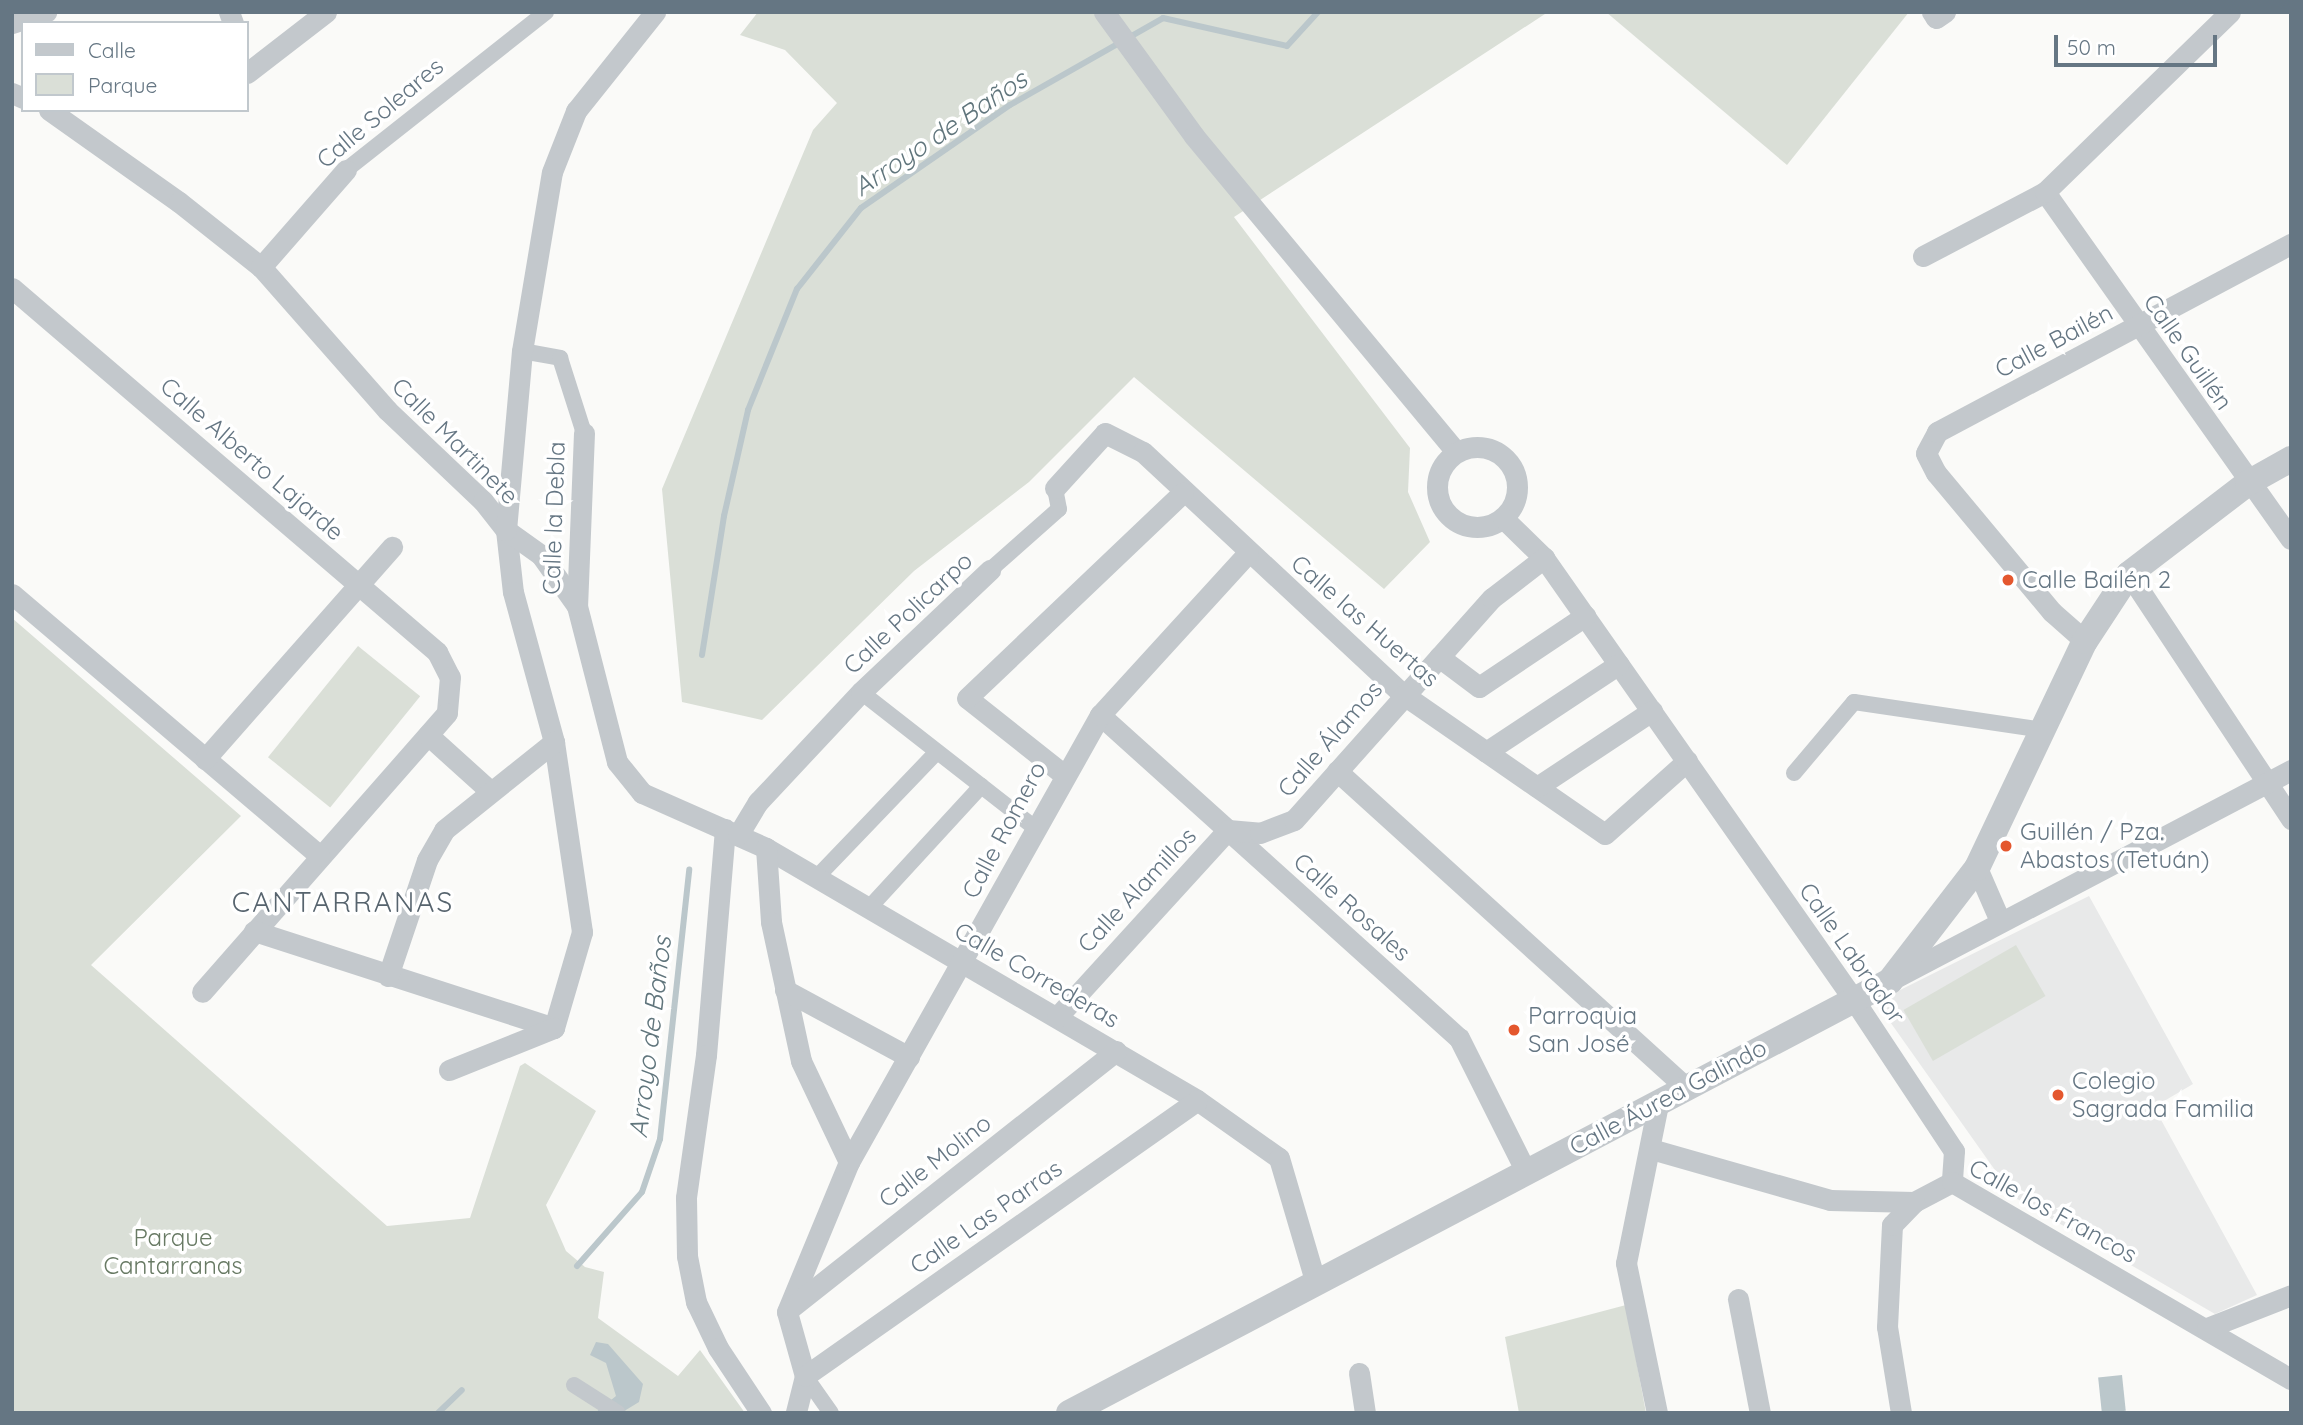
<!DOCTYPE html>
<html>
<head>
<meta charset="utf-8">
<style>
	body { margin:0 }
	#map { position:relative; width:2303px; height:1425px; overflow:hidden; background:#fafaf8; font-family:Quicksand,sans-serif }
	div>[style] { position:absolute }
	.built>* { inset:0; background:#e8e9e9 }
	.green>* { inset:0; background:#dadfd7; transform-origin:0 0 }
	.water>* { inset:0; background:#bbc7cb; transform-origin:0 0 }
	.stream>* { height:6px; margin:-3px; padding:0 3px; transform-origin:3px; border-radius:3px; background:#bbc7cb }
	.pedestrian>* { height:16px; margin:-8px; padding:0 8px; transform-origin:8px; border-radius:8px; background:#c3c8cc }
	.minor>* { height:21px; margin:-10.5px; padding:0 10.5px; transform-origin:10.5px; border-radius:10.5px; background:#c3c8cc }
	.minor>.ring { margin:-10.5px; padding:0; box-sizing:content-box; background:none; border:21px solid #c3c8cc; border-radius:50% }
	.tertiary>* { height:26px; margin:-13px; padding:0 13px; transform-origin:13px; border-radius:13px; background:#c3c8cc }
	.dots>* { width:19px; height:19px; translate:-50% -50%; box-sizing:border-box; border:4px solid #fff; border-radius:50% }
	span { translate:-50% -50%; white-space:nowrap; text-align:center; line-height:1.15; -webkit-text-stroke:7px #fff; paint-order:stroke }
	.street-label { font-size:24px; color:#657683 }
	.poi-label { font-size:24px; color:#657683 }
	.left { translate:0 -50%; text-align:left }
	.park-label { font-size:24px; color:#687a64 }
	.water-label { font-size:26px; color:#60757c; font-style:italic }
	.quarter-label { font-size:28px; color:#57646e; letter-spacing:2px }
	.frame { position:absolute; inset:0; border:14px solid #657683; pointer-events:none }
	.legend { position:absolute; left:21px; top:21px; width:228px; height:91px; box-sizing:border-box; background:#fff; border:2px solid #c1c8cd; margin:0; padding:9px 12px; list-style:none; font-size:21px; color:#657683 }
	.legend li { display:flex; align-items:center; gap:14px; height:35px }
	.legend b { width:35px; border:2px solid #c1c8cd }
	.scale { position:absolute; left:2054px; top:35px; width:163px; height:32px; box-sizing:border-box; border:4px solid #657683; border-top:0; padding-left:9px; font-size:21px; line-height:24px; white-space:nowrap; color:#657683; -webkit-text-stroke:5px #fff; paint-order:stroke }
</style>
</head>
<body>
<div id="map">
	<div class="built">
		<i style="clip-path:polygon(2089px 896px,2193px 1084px,2154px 1107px,2257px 1295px,2215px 1314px,2014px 1197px,1876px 1002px)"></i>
	</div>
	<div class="green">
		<i style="clip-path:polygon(758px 12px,1548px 12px,1234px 217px,1410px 448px,1408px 492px,1430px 542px,1384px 589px,1134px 377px,1029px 482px,914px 571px,762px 720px,682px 702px,662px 489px,813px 130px,837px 103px,785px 50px,740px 35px)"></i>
		<i style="clip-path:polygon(1606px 12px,1909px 12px,1787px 165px)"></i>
		<i style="clip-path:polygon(12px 618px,241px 816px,91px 965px,387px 1226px,470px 1218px,520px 1066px,525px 1063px,596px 1111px,546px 1205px,566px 1251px,585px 1267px,604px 1272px,598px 1318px,678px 1376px,700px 1350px,745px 1413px,12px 1413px)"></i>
		<i style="left:358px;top:646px;width:80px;height:143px;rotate:39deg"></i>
		<i style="left:2016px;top:945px;width:59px;height:130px;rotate:60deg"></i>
		<i style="clip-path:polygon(1626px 1305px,1646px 1413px,1519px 1413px,1505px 1337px)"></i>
	</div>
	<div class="water">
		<i style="clip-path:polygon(596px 1342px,608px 1344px,643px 1384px,639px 1402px,621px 1413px,595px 1413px,616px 1396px,606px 1363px,590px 1355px)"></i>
		<i style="left:2122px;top:1375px;width:36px;height:24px;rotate:84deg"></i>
	</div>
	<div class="stream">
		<i style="left:702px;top:655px;width:141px;rotate:-81deg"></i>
		<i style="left:724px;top:516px;width:109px;rotate:-77.2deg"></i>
		<i style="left:748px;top:410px;width:131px;rotate:-68deg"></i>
		<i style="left:797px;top:289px;width:103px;rotate:-51.7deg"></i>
		<i style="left:861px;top:208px;width:181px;rotate:-34.7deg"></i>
		<i style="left:1010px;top:105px;width:176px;rotate:-29.6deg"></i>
		<i style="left:1163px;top:18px;width:127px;rotate:12.7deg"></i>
		<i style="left:1287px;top:46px;width:46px;rotate:-47.6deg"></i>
		<i style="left:577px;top:1266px;width:98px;rotate:-48.7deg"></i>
		<i style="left:642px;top:1192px;width:56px;rotate:-71.2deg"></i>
		<i style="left:660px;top:1139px;width:271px;rotate:-83.8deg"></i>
		<i style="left:438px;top:1413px;width:33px;rotate:-44deg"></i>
	</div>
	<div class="pedestrian">
		<i style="left:346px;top:170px;width:255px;rotate:-38.3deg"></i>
		<i style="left:522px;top:351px;width:39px;rotate:10deg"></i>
		<i style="left:560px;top:358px;width:79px;rotate:72.3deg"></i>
		<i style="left:990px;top:570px;width:92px;rotate:-41.5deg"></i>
		<i style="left:1059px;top:509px;width:21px;rotate:-101deg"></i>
		<i style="left:861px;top:692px;width:221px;rotate:38deg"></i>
		<i style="left:1794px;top:773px;width:93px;rotate:-49.8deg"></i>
		<i style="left:1854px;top:702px;width:192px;rotate:8.4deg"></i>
		<i style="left:817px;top:877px;width:173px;rotate:-46.2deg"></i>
		<i style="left:869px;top:908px;width:166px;rotate:-47.4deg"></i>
		<i style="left:805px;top:1376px;width:45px;rotate:54.9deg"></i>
		<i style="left:574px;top:1385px;width:52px;rotate:32.5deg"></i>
	</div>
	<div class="minor">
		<i style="left:229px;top:12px;width:12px;rotate:70deg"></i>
		<i style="left:1104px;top:12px;width:153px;rotate:54deg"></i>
		<i style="left:1194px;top:136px;width:410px;rotate:50.3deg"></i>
		<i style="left:1932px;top:12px;width:7px;rotate:56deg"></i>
		<i style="left:1936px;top:18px;width:11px;rotate:-34deg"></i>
		<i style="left:12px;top:23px;width:36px;rotate:-18deg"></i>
		<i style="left:247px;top:73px;width:100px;rotate:-37.7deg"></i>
		<i style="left:12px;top:93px;width:12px;rotate:24deg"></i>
		<i style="left:49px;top:110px;width:159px;rotate:35.3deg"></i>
		<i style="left:179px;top:202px;width:105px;rotate:38.4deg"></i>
		<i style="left:261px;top:267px;width:191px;rotate:48.6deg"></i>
		<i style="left:387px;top:410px;width:132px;rotate:43.5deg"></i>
		<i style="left:483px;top:501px;width:37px;rotate:52deg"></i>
		<i style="left:506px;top:530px;width:62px;rotate:83.6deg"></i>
		<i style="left:513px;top:592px;width:156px;rotate:74.7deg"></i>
		<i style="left:554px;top:742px;width:192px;rotate:81.6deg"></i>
		<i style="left:582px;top:932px;width:100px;rotate:106.3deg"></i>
		<i style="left:2045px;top:192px;width:425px;rotate:54.7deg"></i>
		<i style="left:1923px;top:256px;width:138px;rotate:-27.7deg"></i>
		<i style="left:2045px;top:192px;width:258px;rotate:-44.2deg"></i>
		<i style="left:261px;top:267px;width:129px;rotate:-48.8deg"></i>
		<i style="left:12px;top:288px;width:560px;rotate:40.58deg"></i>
		<i style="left:437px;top:652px;width:28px;rotate:63deg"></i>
		<i style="left:450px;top:677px;width:36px;rotate:95deg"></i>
		<i style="left:447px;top:713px;width:371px;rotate:131.3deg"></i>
		<i style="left:584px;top:433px;width:173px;rotate:92.3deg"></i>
		<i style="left:577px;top:606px;width:161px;rotate:75.6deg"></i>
		<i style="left:617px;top:762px;width:40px;rotate:51deg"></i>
		<i style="left:642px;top:793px;width:136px;rotate:23.9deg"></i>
		<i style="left:766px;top:848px;width:499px;rotate:30.3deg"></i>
		<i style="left:1197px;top:1100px;width:100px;rotate:35.3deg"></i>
		<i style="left:1279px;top:1158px;width:131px;rotate:73.6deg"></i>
		<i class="ring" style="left:1437px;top:447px;width:59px;height:59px"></i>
		<i style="left:1055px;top:488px;width:74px;rotate:-47.7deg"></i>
		<i style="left:1105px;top:433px;width:42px;rotate:26.6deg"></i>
		<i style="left:1143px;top:452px;width:357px;rotate:43deg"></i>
		<i style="left:1404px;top:695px;width:244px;rotate:34.7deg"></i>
		<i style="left:1605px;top:834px;width:110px;rotate:-41.7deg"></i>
		<i style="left:1503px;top:518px;width:57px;rotate:44.3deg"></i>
		<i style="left:1544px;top:558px;width:540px;rotate:54.96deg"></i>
		<i style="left:1854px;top:1000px;width:181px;rotate:56.5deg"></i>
		<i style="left:1954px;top:1151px;width:31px;rotate:94deg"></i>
		<i style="left:2129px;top:574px;width:294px;rotate:56.5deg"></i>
		<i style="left:12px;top:594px;width:404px;rotate:40.4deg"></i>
		<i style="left:577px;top:606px;width:62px;rotate:-125.2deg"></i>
		<i style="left:541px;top:555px;width:43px;rotate:-144.5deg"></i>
		<i style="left:506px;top:530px;width:180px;rotate:-84.9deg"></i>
		<i style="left:522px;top:351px;width:181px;rotate:-80.5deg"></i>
		<i style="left:552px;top:172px;width:66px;rotate:-68.5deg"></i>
		<i style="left:576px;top:111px;width:127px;rotate:-51.4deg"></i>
		<i style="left:2085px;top:641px;width:44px;rotate:-138.7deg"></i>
		<i style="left:2052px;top:612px;width:181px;rotate:-129.8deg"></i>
		<i style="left:1936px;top:473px;width:22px;rotate:-117deg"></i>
		<i style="left:1926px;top:453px;width:24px;rotate:-62deg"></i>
		<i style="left:1937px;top:432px;width:401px;rotate:-28deg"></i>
		<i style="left:1439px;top:657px;width:50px;rotate:36.9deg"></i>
		<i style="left:1479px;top:687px;width:128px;rotate:-33.8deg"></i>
		<i style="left:1100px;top:715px;width:483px;rotate:42deg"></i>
		<i style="left:1459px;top:1038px;width:150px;rotate:63.4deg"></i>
		<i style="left:428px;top:735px;width:84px;rotate:42.1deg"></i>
		<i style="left:1486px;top:752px;width:159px;rotate:-33.5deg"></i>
		<i style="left:205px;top:759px;width:283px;rotate:-48.6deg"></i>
		<i style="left:1337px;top:771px;width:470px;rotate:42.2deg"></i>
		<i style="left:1063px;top:774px;width:122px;rotate:-141.6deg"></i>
		<i style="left:967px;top:698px;width:298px;rotate:-43.6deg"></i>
		<i style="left:1537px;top:787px;width:138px;rotate:-33.5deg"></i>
		<i style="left:725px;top:829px;width:227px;rotate:94.8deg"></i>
		<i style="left:706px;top:1055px;width:144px;rotate:98deg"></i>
		<i style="left:686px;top:1198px;width:58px;rotate:89deg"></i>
		<i style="left:687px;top:1256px;width:47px;rotate:78.9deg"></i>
		<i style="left:696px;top:1302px;width:51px;rotate:64.4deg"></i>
		<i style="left:718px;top:1348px;width:78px;rotate:56.5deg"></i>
		<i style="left:738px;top:835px;width:39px;rotate:-59deg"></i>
		<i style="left:758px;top:802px;width:151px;rotate:-46.9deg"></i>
		<i style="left:861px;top:692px;width:178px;rotate:-43.4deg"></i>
		<i style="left:766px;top:848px;width:74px;rotate:86.1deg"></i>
		<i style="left:771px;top:922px;width:142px;rotate:77.8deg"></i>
		<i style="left:801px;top:1061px;width:112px;rotate:64.6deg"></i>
		<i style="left:849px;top:1162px;width:162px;rotate:112.5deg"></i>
		<i style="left:787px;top:1312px;width:66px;rotate:74.3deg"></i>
		<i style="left:805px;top:1376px;width:38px;rotate:104deg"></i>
		<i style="left:1977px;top:868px;width:58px;rotate:66.5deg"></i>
		<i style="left:254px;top:931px;width:315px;rotate:17.9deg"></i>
		<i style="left:388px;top:976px;width:122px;rotate:-71.4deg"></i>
		<i style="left:427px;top:860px;width:34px;rotate:-60deg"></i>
		<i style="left:444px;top:830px;width:141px;rotate:-38.7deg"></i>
		<i style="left:1893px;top:979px;width:450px;rotate:-27.7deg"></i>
		<i style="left:785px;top:990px;width:141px;rotate:28.4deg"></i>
		<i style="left:1057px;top:1017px;width:253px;rotate:-47.6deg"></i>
		<i style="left:1228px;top:830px;width:32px;rotate:5deg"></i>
		<i style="left:1260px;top:833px;width:36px;rotate:-21deg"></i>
		<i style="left:1294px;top:820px;width:297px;rotate:-48.3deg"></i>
		<i style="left:1492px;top:598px;width:66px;rotate:-37.6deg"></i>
		<i style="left:449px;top:1070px;width:113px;rotate:-21.8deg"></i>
		<i style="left:1651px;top:1149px;width:186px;rotate:15.9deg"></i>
		<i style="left:1830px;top:1200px;width:84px;rotate:1.4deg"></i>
		<i style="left:1914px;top:1202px;width:43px;rotate:-27.8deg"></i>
		<i style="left:849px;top:1162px;width:513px;rotate:-60.68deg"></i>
		<i style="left:1100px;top:715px;width:219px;rotate:-47.6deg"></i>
		<i style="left:1952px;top:1182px;width:392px;rotate:30.2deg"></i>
		<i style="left:1738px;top:1299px;width:116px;rotate:79.1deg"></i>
		<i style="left:788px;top:1310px;width:418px;rotate:-38.3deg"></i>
		<i style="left:2207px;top:1328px;width:90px;rotate:-21.4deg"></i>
		<i style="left:1359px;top:1373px;width:40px;rotate:81.5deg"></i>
		<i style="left:805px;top:1376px;width:479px;rotate:-35.1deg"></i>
		<i style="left:1657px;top:1413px;width:153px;rotate:-101.7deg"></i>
		<i style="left:1626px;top:1263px;width:166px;rotate:-78.6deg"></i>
		<i style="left:1901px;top:1413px;width:87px;rotate:-99.2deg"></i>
		<i style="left:1887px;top:1327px;width:102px;rotate:-87.2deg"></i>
		<i style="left:1892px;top:1225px;width:32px;rotate:-46deg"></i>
	</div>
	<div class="tertiary">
		<i style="left:1069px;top:1413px;width:928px;rotate:-27.75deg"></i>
		<i style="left:1890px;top:981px;width:143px;rotate:-52.4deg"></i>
		<i style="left:1977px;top:868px;width:251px;rotate:-64.6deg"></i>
		<i style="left:2085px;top:641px;width:80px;rotate:-56.7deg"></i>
		<i style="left:2129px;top:574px;width:150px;rotate:-37.4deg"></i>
		<i style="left:2248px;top:483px;width:49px;rotate:-29.2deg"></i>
	</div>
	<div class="dots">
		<i style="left:2008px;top:580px;background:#e4572e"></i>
		<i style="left:2006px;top:846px;background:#e4572e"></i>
		<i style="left:1514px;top:1030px;background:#e4572e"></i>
		<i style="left:2058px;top:1095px;background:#e4572e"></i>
	</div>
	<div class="street-label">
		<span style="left:380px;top:113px;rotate:-40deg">Calle Soleares</span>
		<span style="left:2054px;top:341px;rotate:-28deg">Calle Bailén</span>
		<span style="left:2188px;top:352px;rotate:55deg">Calle Guillén</span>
		<span style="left:455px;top:441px;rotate:45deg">Calle Martinete</span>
		<span style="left:252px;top:459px;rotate:41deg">Calle Alberto Lajarde</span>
		<span style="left:554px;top:518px;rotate:-88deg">Calle la Debla</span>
		<span style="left:908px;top:613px;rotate:-43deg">Calle Policarpo</span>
		<span style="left:1365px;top:621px;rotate:41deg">Calle las Huertas</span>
		<span style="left:1330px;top:739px;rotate:-49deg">Calle Álamos</span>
		<span style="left:1004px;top:830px;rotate:-62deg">Calle Romero</span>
		<span style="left:1137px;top:890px;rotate:-47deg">Calle Alamillos</span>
		<span style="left:1352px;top:907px;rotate:42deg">Calle Rosales</span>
		<span style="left:1852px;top:953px;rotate:55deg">Calle Labrador</span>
		<span style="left:1037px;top:975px;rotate:30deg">Calle Correderas</span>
		<span style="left:1668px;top:1097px;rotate:-28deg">Calle Áurea Galindo</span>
		<span style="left:935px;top:1161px;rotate:-38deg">Calle Molino</span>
		<span style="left:2053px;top:1211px;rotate:29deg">Calle los Francos</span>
		<span style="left:986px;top:1217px;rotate:-35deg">Calle Las Parras</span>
	</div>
	<div class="poi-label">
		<span class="left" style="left:2022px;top:580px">Calle Bailén 2</span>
		<span class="left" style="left:2020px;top:846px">Guillén / Pza.<br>Abastos (Tetuán)</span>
		<span class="left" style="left:1528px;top:1030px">Parroquia<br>San José</span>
		<span class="left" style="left:2072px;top:1095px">Colegio<br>Sagrada Familia</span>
	</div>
	<div class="park-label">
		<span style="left:173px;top:1252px">Parque<br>Cantarranas</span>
	</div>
	<div class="water-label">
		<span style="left:940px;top:133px;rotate:-34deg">Arroyo de Baños</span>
		<span style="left:650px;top:1037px;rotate:-83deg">Arroyo de Baños</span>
	</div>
	<div class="quarter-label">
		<span style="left:343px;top:902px">CANTARRANAS</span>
	</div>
	<div class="frame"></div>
	<ul class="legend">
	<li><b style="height:9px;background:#c3c8cc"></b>Calle</li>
	<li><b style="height:19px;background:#dadfd7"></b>Parque</li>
	</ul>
	<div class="scale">50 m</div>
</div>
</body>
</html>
